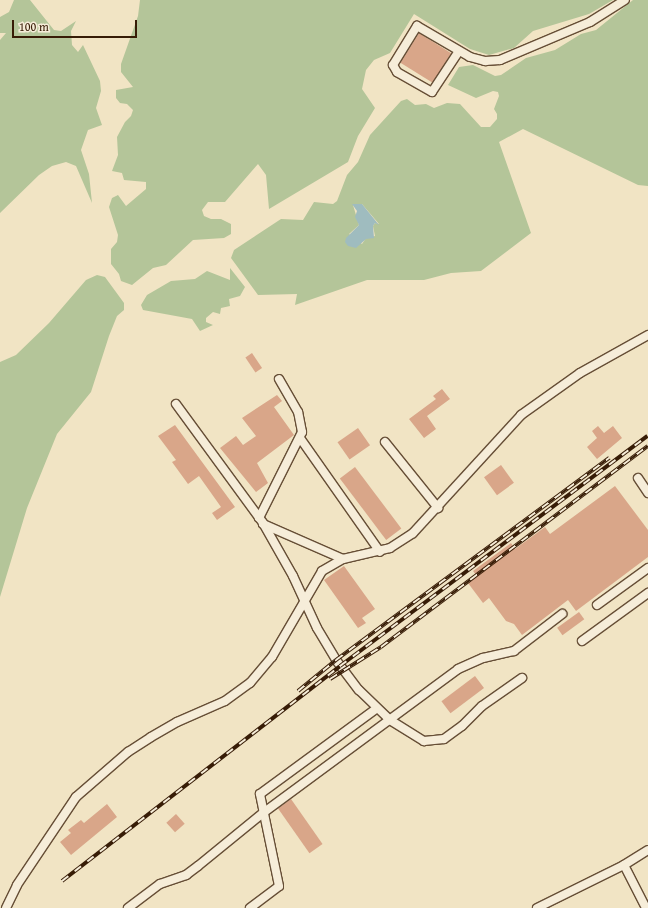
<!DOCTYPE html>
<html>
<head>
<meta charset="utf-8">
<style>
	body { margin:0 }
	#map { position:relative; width:648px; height:908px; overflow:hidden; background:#f1e4c4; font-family:"Gentium Book Plus",serif }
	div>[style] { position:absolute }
	.green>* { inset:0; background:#b4c599 }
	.water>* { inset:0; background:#9fbcbf }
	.building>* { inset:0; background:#d9a689; transform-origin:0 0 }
	.roads { filter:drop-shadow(1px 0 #664e36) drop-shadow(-1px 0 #664e36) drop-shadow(0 1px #664e36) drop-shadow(0 -1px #664e36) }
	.minor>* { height:8px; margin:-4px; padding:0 4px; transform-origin:4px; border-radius:4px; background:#f6edd9 }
	.rail>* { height:4px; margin-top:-2px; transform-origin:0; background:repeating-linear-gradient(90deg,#f6edd9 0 8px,#371c06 0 16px); box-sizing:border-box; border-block:1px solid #371c06 }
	span { translate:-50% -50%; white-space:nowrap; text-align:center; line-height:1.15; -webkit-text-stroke:4px #f6edd9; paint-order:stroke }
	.scale { position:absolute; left:12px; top:20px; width:125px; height:18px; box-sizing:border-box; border:2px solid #371c06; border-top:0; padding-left:5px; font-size:12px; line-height:14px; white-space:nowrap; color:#371c06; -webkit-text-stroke:3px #f6edd9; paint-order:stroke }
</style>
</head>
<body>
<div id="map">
	<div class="green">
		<i style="clip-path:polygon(14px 0,30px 0,54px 30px,61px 31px,76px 21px,71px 31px,72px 45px,78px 52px,83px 45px,100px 81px,101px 91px,96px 108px,102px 125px,88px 130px,81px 150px,89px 174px,92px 203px,76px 166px,66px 162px,52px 166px,39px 175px,0 213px,0 40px,6px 33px,0 33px,0 17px,9px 12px)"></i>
		<i style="clip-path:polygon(140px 0,613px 0,589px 14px,533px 31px,514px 48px,489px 55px,470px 49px,414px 14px,390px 53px,374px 60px,366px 70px,362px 89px,375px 108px,358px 136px,348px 162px,269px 209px,266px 175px,258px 164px,225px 202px,208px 202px,202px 210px,204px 216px,211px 219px,221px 219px,231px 224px,231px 234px,224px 238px,193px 240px,166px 265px,153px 268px,132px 285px,121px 281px,119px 274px,111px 264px,111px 249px,117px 242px,118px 235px,109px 207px,112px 198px,118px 195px,126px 206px,146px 189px,146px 182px,124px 180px,122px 173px,112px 171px,118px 155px,117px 137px,125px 122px,131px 116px,133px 110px,127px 104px,120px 103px,116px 98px,116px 90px,133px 87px,121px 72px,121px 64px,138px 16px)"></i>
		<i style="clip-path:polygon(evenodd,633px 0,648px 0,648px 186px,638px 185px,523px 129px,499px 142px,531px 233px,481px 271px,451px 273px,424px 280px,367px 280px,295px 305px,297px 294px,258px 295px,231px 258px,234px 250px,281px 219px,303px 220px,314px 202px,333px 204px,337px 201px,347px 175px,358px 162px,370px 135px,401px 101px,407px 99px,415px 105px,426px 104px,434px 108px,447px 103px,460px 104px,481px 127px,490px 127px,497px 119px,497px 114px,494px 109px,499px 96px,498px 92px,493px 91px,476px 98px,448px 85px,459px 67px,473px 65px,495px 76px,501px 75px,526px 58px,555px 50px,581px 34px,596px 30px,633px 0,362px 204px,379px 224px,375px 223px,373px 226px,375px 236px,366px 238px,362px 244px,349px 234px,359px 225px,353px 205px,362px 204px)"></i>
		<i style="clip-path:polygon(230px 268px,245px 287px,240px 296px,229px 299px,230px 306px,221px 308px,220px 314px,213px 312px,206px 318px,206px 322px,213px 325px,200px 331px,192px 319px,143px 310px,141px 305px,147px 295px,171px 281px,195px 279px,207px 271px,230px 280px)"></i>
		<i style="clip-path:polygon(97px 275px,105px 277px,124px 303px,124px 310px,117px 316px,109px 336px,91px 392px,57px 434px,27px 508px,0 597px,0 362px,16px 355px,49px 323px,86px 280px)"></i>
	</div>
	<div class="water">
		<i style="clip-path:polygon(352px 204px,362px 204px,379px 225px,375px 223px,373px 226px,374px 238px,366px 239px,356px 248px,348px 246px,345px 242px,346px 238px,359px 225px,355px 217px,357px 211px)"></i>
	</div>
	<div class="building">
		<i style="left:419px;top:33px;width:38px;height:35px;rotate:32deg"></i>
		<i style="left:252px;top:353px;width:18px;height:8px;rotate:56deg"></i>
		<i style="clip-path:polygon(442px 389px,450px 399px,427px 416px,436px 429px,424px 438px,409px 419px,436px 399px,433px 396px)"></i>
		<i style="clip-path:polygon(277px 395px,282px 401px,274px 407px,294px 435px,257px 463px,268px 483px,256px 492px,220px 448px,236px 436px,243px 445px,256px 436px,242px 418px)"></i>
		<i style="clip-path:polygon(175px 425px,235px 507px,217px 520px,212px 513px,221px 507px,199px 476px,188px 484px,172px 462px,176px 460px,158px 436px)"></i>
		<i style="clip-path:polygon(598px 426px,604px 433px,613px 426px,622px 438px,597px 459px,587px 447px,597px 438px,592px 431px)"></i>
		<i style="left:358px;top:428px;width:21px;height:25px;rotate:55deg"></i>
		<i style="left:501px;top:465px;width:22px;height:21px;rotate:54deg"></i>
		<i style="left:355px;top:467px;width:77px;height:19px;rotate:53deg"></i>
		<i style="clip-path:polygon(615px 486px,648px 530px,648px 557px,576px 611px,568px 600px,522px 635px,514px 624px,506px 621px,489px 598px,483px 603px,468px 583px,477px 576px,473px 571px,511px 543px,515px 549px,545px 527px,550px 534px)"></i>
		<i style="clip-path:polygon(344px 566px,375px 609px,362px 618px,366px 623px,358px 628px,324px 580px)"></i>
		<i style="left:579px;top:612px;width:9px;height:27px;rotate:54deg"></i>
		<i style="left:475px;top:676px;width:15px;height:42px;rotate:53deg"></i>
		<i style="left:291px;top:799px;width:55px;height:16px;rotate:55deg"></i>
		<i style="clip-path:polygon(107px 804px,117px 817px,71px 855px,60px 842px,71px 833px,68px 830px,81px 820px,84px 823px)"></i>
		<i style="left:176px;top:814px;width:13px;height:13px;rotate:48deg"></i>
	</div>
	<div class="roads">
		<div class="minor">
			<i style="left:459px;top:51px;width:49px;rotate:123.4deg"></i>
			<i style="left:432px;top:92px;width:40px;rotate:-150.3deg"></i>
			<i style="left:397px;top:72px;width:8px;rotate:-120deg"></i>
			<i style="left:393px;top:65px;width:46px;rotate:-58.4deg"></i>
			<i style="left:417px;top:26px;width:61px;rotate:30.3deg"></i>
			<i style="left:470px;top:57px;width:16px;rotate:15deg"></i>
			<i style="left:485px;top:61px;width:15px;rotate:-4deg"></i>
			<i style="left:500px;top:60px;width:98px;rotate:-22.9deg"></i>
			<i style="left:590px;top:22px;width:41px;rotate:-32.2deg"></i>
			<i style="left:176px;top:404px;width:147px;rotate:53.8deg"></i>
			<i style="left:263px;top:523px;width:61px;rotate:60.5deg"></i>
			<i style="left:293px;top:576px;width:57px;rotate:65.2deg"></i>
			<i style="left:317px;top:628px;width:37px;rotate:59deg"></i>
			<i style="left:336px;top:660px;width:38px;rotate:53deg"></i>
			<i style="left:359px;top:690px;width:43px;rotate:44.1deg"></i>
			<i style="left:390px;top:720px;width:40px;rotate:32deg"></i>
			<i style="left:424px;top:741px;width:20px;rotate:-6deg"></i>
			<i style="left:444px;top:739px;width:22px;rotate:-36deg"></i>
			<i style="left:462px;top:726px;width:28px;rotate:-45deg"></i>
			<i style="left:482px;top:706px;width:49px;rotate:-35deg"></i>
			<i style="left:300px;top:438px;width:139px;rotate:54.9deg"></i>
			<i style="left:385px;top:442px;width:85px;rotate:51.2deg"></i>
			<i style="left:638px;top:478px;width:18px;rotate:56deg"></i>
			<i style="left:259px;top:518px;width:96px;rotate:-63.4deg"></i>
			<i style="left:302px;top:432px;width:20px;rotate:-101deg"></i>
			<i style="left:298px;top:412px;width:38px;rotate:-120deg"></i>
			<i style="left:263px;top:524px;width:87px;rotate:23.6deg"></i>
			<i style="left:597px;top:605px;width:63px;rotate:-36deg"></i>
			<i style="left:582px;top:641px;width:82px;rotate:-36deg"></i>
			<i style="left:624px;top:865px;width:48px;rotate:62.9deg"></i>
			<i style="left:6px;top:908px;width:25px;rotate:-64deg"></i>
			<i style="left:17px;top:885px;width:106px;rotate:-56.2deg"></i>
			<i style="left:76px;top:797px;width:69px;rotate:-40.9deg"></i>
			<i style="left:128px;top:752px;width:27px;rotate:-33deg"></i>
			<i style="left:151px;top:737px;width:30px;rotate:-30deg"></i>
			<i style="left:177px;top:722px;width:52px;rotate:-23.6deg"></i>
			<i style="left:225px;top:701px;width:31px;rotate:-36deg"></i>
			<i style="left:250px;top:683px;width:34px;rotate:-50deg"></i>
			<i style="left:272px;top:657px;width:99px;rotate:-59.8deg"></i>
			<i style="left:322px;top:571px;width:24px;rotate:-30deg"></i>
			<i style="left:343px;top:559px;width:48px;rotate:-13.2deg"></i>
			<i style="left:390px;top:548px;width:27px;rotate:-33deg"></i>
			<i style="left:413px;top:533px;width:160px;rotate:-47.5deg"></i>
			<i style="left:521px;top:415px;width:72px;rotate:-35.4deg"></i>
			<i style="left:580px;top:373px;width:78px;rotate:-29.2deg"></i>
			<i style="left:128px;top:908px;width:40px;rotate:-37deg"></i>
			<i style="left:160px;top:884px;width:28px;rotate:-19deg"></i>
			<i style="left:186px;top:875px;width:15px;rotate:-37deg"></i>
			<i style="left:198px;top:866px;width:84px;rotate:-39.2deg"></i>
			<i style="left:263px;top:813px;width:242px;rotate:-36.4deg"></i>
			<i style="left:458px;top:669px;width:27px;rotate:-24deg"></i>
			<i style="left:483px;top:658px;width:32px;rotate:-13deg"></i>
			<i style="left:514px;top:651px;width:61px;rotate:-37.6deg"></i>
			<i style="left:250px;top:908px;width:36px;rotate:-37deg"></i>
			<i style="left:279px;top:886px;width:94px;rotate:-101.7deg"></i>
			<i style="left:260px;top:794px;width:145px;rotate:-36.3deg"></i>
			<i style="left:537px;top:908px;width:97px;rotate:-26.3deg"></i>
			<i style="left:624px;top:865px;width:28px;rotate:-32deg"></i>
		</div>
	</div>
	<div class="rail">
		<i style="left:330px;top:679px;width:60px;rotate:-32.1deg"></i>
		<i style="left:381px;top:647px;width:334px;rotate:-37deg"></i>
		<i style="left:298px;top:691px;width:49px;rotate:-39.2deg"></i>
		<i style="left:336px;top:660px;width:340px;rotate:-36.5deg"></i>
		<i style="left:62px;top:881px;width:351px;rotate:-37.7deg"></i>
		<i style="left:340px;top:666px;width:384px;rotate:-36.8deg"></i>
	</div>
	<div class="scale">100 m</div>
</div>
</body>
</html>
